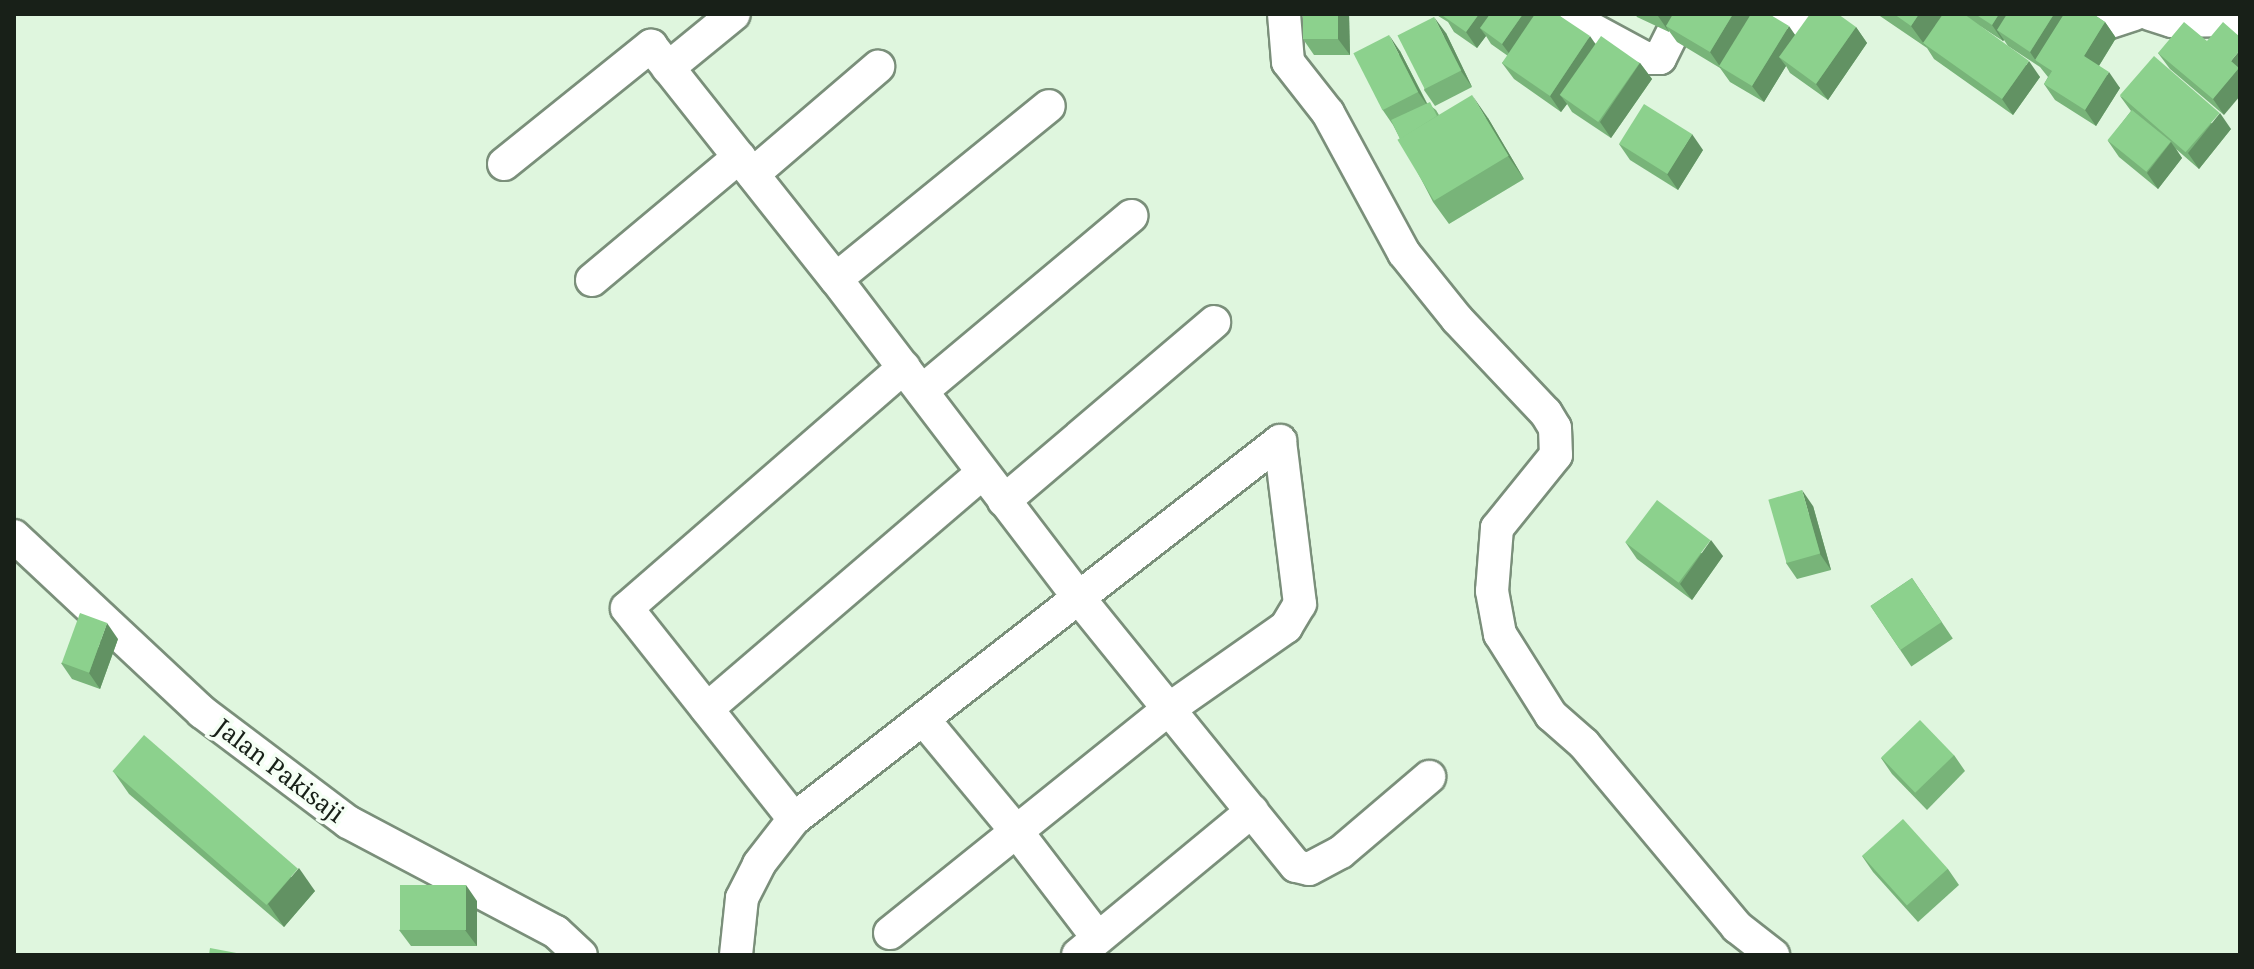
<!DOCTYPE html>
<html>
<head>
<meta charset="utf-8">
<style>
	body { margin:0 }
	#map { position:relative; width:2254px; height:969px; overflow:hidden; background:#dff6de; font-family:"Noto Serif",serif }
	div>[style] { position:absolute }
	.roads { filter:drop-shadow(2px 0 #7a8f7a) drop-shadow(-2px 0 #7a8f7a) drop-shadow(0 2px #7a8f7a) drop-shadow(0 -2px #7a8f7a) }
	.minor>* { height:32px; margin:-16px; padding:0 16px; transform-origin:16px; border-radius:16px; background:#fff }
	.wall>* { inset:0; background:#78b479; transform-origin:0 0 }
	.shaded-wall>* { inset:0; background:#629263 }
	.building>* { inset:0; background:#8cd18d; transform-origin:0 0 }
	span { translate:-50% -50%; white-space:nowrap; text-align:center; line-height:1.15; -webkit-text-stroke:7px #f5fff5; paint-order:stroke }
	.street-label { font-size:24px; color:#182018 }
	.frame { position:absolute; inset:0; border:16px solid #182018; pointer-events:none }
</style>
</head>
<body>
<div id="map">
	<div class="roads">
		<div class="minor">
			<i style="left:1284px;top:14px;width:48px;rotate:85.2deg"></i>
			<i style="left:1288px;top:62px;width:65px;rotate:51.9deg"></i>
			<i style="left:1328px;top:113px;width:159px;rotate:61.5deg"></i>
			<i style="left:1404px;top:253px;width:85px;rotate:51.2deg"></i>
			<i style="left:1457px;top:319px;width:129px;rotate:46.6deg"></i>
			<i style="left:1546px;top:413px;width:17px;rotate:59deg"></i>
			<i style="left:1555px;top:428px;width:27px;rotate:88deg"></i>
			<i style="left:1556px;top:455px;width:94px;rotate:128.9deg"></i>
			<i style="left:1497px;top:528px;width:63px;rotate:94.5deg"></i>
			<i style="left:1492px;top:591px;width:44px;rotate:79.5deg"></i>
			<i style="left:1500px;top:634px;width:96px;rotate:57.8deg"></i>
			<i style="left:1551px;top:715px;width:44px;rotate:41.3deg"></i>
			<i style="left:1584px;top:744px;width:239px;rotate:50.1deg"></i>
			<i style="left:1737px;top:927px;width:46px;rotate:37.9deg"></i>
			<i style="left:1564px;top:14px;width:92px;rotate:28.5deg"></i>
			<i style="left:1645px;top:58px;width:15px"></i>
			<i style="left:1660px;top:58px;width:49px;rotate:-63.4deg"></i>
			<i style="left:1780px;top:14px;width:23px;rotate:25deg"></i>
			<i style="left:1801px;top:24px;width:18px;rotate:-34deg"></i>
			<i style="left:2085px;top:14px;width:8px;rotate:45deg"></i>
			<i style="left:2091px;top:20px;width:16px;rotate:11deg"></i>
			<i style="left:2107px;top:23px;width:28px;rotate:-18deg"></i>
			<i style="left:2150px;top:14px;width:23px;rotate:18deg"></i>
			<i style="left:2172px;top:21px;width:58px;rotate:-1deg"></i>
			<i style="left:2230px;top:20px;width:10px;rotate:17deg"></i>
			<i style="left:668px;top:68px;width:85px;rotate:-39.3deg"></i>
			<i style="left:504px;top:164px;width:189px;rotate:-38.8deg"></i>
			<i style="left:651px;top:46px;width:298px;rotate:51.6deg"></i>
			<i style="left:836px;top:279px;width:400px;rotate:52.7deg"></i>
			<i style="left:1078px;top:597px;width:346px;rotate:51deg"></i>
			<i style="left:1296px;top:866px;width:13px;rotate:13deg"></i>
			<i style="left:1309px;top:869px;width:36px;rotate:-28deg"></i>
			<i style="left:1341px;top:852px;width:116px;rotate:-40.4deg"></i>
			<i style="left:753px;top:174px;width:165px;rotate:-40.6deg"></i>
			<i style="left:836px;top:279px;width:274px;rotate:-39.1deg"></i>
			<i style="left:592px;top:280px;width:192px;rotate:-39.9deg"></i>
			<i style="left:922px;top:391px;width:273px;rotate:-39.9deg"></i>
			<i style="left:1004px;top:501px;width:276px;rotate:-40.4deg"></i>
			<i style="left:14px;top:536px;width:258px;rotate:43.1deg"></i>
			<i style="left:202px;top:712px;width:183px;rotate:37deg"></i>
			<i style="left:348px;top:822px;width:235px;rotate:27.9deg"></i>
			<i style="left:556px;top:932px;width:34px;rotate:43deg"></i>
			<i style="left:707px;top:709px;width:362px;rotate:-40.6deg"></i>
			<i style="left:924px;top:720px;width:146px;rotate:50.3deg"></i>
			<i style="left:1017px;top:832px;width:133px;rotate:52.6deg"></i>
			<i style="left:794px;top:819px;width:269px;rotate:-128.4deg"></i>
			<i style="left:627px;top:608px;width:367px;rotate:-41deg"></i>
			<i style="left:890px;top:933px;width:358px;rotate:-38.8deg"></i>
			<i style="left:1169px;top:709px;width:143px;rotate:-35deg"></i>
			<i style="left:1286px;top:627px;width:27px;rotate:-59deg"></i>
			<i style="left:1300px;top:604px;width:164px;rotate:-97deg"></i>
			<i style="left:736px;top:955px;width:57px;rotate:-84deg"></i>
			<i style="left:742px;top:898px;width:38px;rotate:-63deg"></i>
			<i style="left:759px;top:864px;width:57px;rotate:-52.1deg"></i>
			<i style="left:794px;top:819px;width:616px;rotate:-37.87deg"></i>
			<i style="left:1078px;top:955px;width:226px;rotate:-39.6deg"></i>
		</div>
	</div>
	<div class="wall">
		<i style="clip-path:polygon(1303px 14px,1349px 14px,1350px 55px,1314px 55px,1303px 39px)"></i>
		<i style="clip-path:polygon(1435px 14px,1557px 14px,1596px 44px,1640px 63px,1652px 79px,1611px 138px,1572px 112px,1567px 104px,1561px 112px,1514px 79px,1502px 63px,1508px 56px,1491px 44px,1486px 36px,1477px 48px,1454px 32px,1448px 22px)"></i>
		<i style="clip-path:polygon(1635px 14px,1769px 14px,1795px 35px,1856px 27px,1867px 43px,1828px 100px,1790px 73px,1786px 66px,1764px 102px,1730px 82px,1720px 68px,1677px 42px,1669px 31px,1669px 32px,1637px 17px)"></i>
		<i style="clip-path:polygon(1877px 14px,2093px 14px,2105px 22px,2116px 38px,2099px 66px,2120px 88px,2096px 126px,2055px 100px,2044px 84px,2048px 77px,2040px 67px,2008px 46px,2004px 40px,2003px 41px,1980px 26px,2040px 77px,2013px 115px,1934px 59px,1927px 48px)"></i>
		<i style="clip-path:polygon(1446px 33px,1472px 87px,1435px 106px,1424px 90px)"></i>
		<i style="clip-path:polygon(2207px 41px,2224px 115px,2170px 69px,2158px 53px)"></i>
		<i style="clip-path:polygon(1400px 51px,1427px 103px,1436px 110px,1439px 115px,1488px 118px,1524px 179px,1449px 224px,1433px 202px,1393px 125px,1382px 109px)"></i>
		<i style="clip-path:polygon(2120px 96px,2231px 129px,2199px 169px,2176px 149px,2182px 158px,2158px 189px,2119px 157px,2108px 141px,2131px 111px)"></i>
		<i style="clip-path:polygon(1619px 144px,1703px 150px,1678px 190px,1630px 160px)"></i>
		<i style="clip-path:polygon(1813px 506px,1831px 570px,1797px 579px,1786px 563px)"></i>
		<i style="clip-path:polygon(1626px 543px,1723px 556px,1692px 600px,1637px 559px)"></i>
		<i style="left:1912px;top:578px;width:73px;height:50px;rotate:56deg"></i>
		<i style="clip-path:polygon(118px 639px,100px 689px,72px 679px,61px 663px)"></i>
		<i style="clip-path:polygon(1954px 755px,1965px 771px,1927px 810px,1892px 774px,1881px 758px)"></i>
		<i style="clip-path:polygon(113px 771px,315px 891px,284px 927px,129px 794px)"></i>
		<i style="clip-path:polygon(1862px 856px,1948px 869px,1959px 885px,1918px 922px,1873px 872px)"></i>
		<i style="clip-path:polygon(477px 901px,477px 946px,411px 946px,399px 930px)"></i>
	</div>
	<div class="shaded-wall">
		<i style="clip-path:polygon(1338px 14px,1349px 14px,1350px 55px,1338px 39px)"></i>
		<i style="clip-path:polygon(1479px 14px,1502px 14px,1480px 28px,1486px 36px,1477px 48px,1466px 32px)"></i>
		<i style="clip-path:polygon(1523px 14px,1545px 14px,1514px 60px,1502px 44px)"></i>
		<i style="clip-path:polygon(1658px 14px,1677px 14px,1666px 26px,1669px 32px,1658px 16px)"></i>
		<i style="clip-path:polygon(1733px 14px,1753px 15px,1721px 68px,1710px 52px)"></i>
		<i style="clip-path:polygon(1919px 14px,1951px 14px,1923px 43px,1927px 48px,1911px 26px)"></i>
		<i style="clip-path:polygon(1999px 14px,2020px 14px,1997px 30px,2004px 40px,2003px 41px,1992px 25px)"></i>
		<i style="clip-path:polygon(2054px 14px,2073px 14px,2036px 61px,2030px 52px)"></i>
		<i style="clip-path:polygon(1434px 17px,1446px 33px,1472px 87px,1461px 71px)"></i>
		<i style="clip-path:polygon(2105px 22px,2116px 38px,2095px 72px,2084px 56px)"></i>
		<i style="clip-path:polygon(1789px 26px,1800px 42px,1779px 57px,1786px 66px,1764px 102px,1752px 86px)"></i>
		<i style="clip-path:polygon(1856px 27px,1867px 43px,1828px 100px,1816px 84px)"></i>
		<i style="clip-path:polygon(1389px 35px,1400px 51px,1429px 108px,1418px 92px)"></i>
		<i style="clip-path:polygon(1590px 36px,1601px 52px,1561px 96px,1567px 104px,1561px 112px,1550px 96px)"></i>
		<i style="clip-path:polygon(2240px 50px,2240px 96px,2224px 115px,2213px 99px,2231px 61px)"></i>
		<i style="clip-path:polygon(2029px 61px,2040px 77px,2013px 115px,2002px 99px)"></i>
		<i style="clip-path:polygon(1640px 63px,1652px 79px,1611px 138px,1600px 122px)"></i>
		<i style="clip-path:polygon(2109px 72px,2120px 88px,2096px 126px,2085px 110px)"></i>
		<i style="clip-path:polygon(1472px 95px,1488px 118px,1524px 179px,1508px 156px)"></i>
		<i style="clip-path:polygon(2220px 113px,2231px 129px,2199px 169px,2188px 153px)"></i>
		<i style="clip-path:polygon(1692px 134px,1703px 150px,1678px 190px,1667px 174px)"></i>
		<i style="clip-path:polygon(2171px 142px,2182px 158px,2158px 189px,2147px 173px)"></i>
		<i style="clip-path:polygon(1802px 490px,1813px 506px,1831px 570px,1820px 554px)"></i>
		<i style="clip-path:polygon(1711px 540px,1723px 556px,1692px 600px,1680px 584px)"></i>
		<i style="clip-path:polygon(107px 623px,118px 639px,100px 689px,89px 673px)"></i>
		<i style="clip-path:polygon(299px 868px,315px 891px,284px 927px,268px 904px)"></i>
		<i style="clip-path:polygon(466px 885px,477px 901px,477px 946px,465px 930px)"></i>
	</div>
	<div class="building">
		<i style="left:1303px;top:14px;width:35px;height:25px"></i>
		<i style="clip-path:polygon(1444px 14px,1479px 14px,1466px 32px,1443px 16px)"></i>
		<i style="clip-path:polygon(1490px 14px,1523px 14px,1502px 44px,1480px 28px)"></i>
		<i style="clip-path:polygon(1535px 14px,1557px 14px,1590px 36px,1550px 96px,1502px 63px)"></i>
		<i style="clip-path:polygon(1673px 14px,1733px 14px,1710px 52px,1666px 26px)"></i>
		<i style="clip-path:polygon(1751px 14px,1769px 14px,1789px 26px,1752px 86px,1719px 66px)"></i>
		<i style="clip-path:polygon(1810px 14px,1838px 14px,1856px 27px,1816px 84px,1779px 57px)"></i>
		<i style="clip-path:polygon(1894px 14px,1919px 14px,1911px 26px)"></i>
		<i style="clip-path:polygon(1943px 14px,1964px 14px,2029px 61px,2002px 99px,1923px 43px)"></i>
		<i style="clip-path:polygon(1975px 14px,1999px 14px,1992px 25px)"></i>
		<i style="clip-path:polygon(2007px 14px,2054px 14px,2030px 52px,1997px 30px)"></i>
		<i style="clip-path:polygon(2064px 14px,2093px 14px,2105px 22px,2084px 56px,2109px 72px,2085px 110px,2044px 84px,2052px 71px,2035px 60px)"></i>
		<i style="left:1434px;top:17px;width:60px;height:41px;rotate:63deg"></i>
		<i style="clip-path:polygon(2184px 22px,2207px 41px,2223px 22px,2240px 37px,2240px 50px,2231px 61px,2239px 68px,2213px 99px,2158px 53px)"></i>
		<i style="left:1389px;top:35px;width:64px;height:40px;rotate:63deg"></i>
		<i style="left:1601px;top:36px;width:47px;height:72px;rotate:35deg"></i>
		<i style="left:2154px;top:56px;width:87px;height:52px;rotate:41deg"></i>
		<i style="left:1472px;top:95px;width:71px;height:87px;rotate:59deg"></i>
		<i style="clip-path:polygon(1430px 102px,1437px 116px,1400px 139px,1391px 120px)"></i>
		<i style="left:1644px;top:104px;width:57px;height:47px;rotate:32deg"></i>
		<i style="left:2132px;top:110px;width:50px;height:39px;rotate:39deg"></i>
		<i style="left:1802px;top:490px;width:66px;height:35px;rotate:74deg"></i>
		<i style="left:1657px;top:500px;width:67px;height:53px;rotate:37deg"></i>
		<i style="left:1912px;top:578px;width:53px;height:50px;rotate:56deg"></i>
		<i style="left:80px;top:613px;width:29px;height:53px;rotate:20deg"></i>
		<i style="left:1920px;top:720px;width:49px;height:54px;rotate:46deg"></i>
		<i style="left:144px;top:735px;width:204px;height:48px;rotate:41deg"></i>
		<i style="left:1903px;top:819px;width:67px;height:55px;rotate:48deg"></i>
		<i style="left:400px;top:885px;width:66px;height:45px"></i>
		<i style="clip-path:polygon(210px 948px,247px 955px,209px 955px)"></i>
	</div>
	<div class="street-label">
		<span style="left:280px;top:770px;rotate:37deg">Jalan Pakisaji</span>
	</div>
	<div class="frame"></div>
</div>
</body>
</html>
